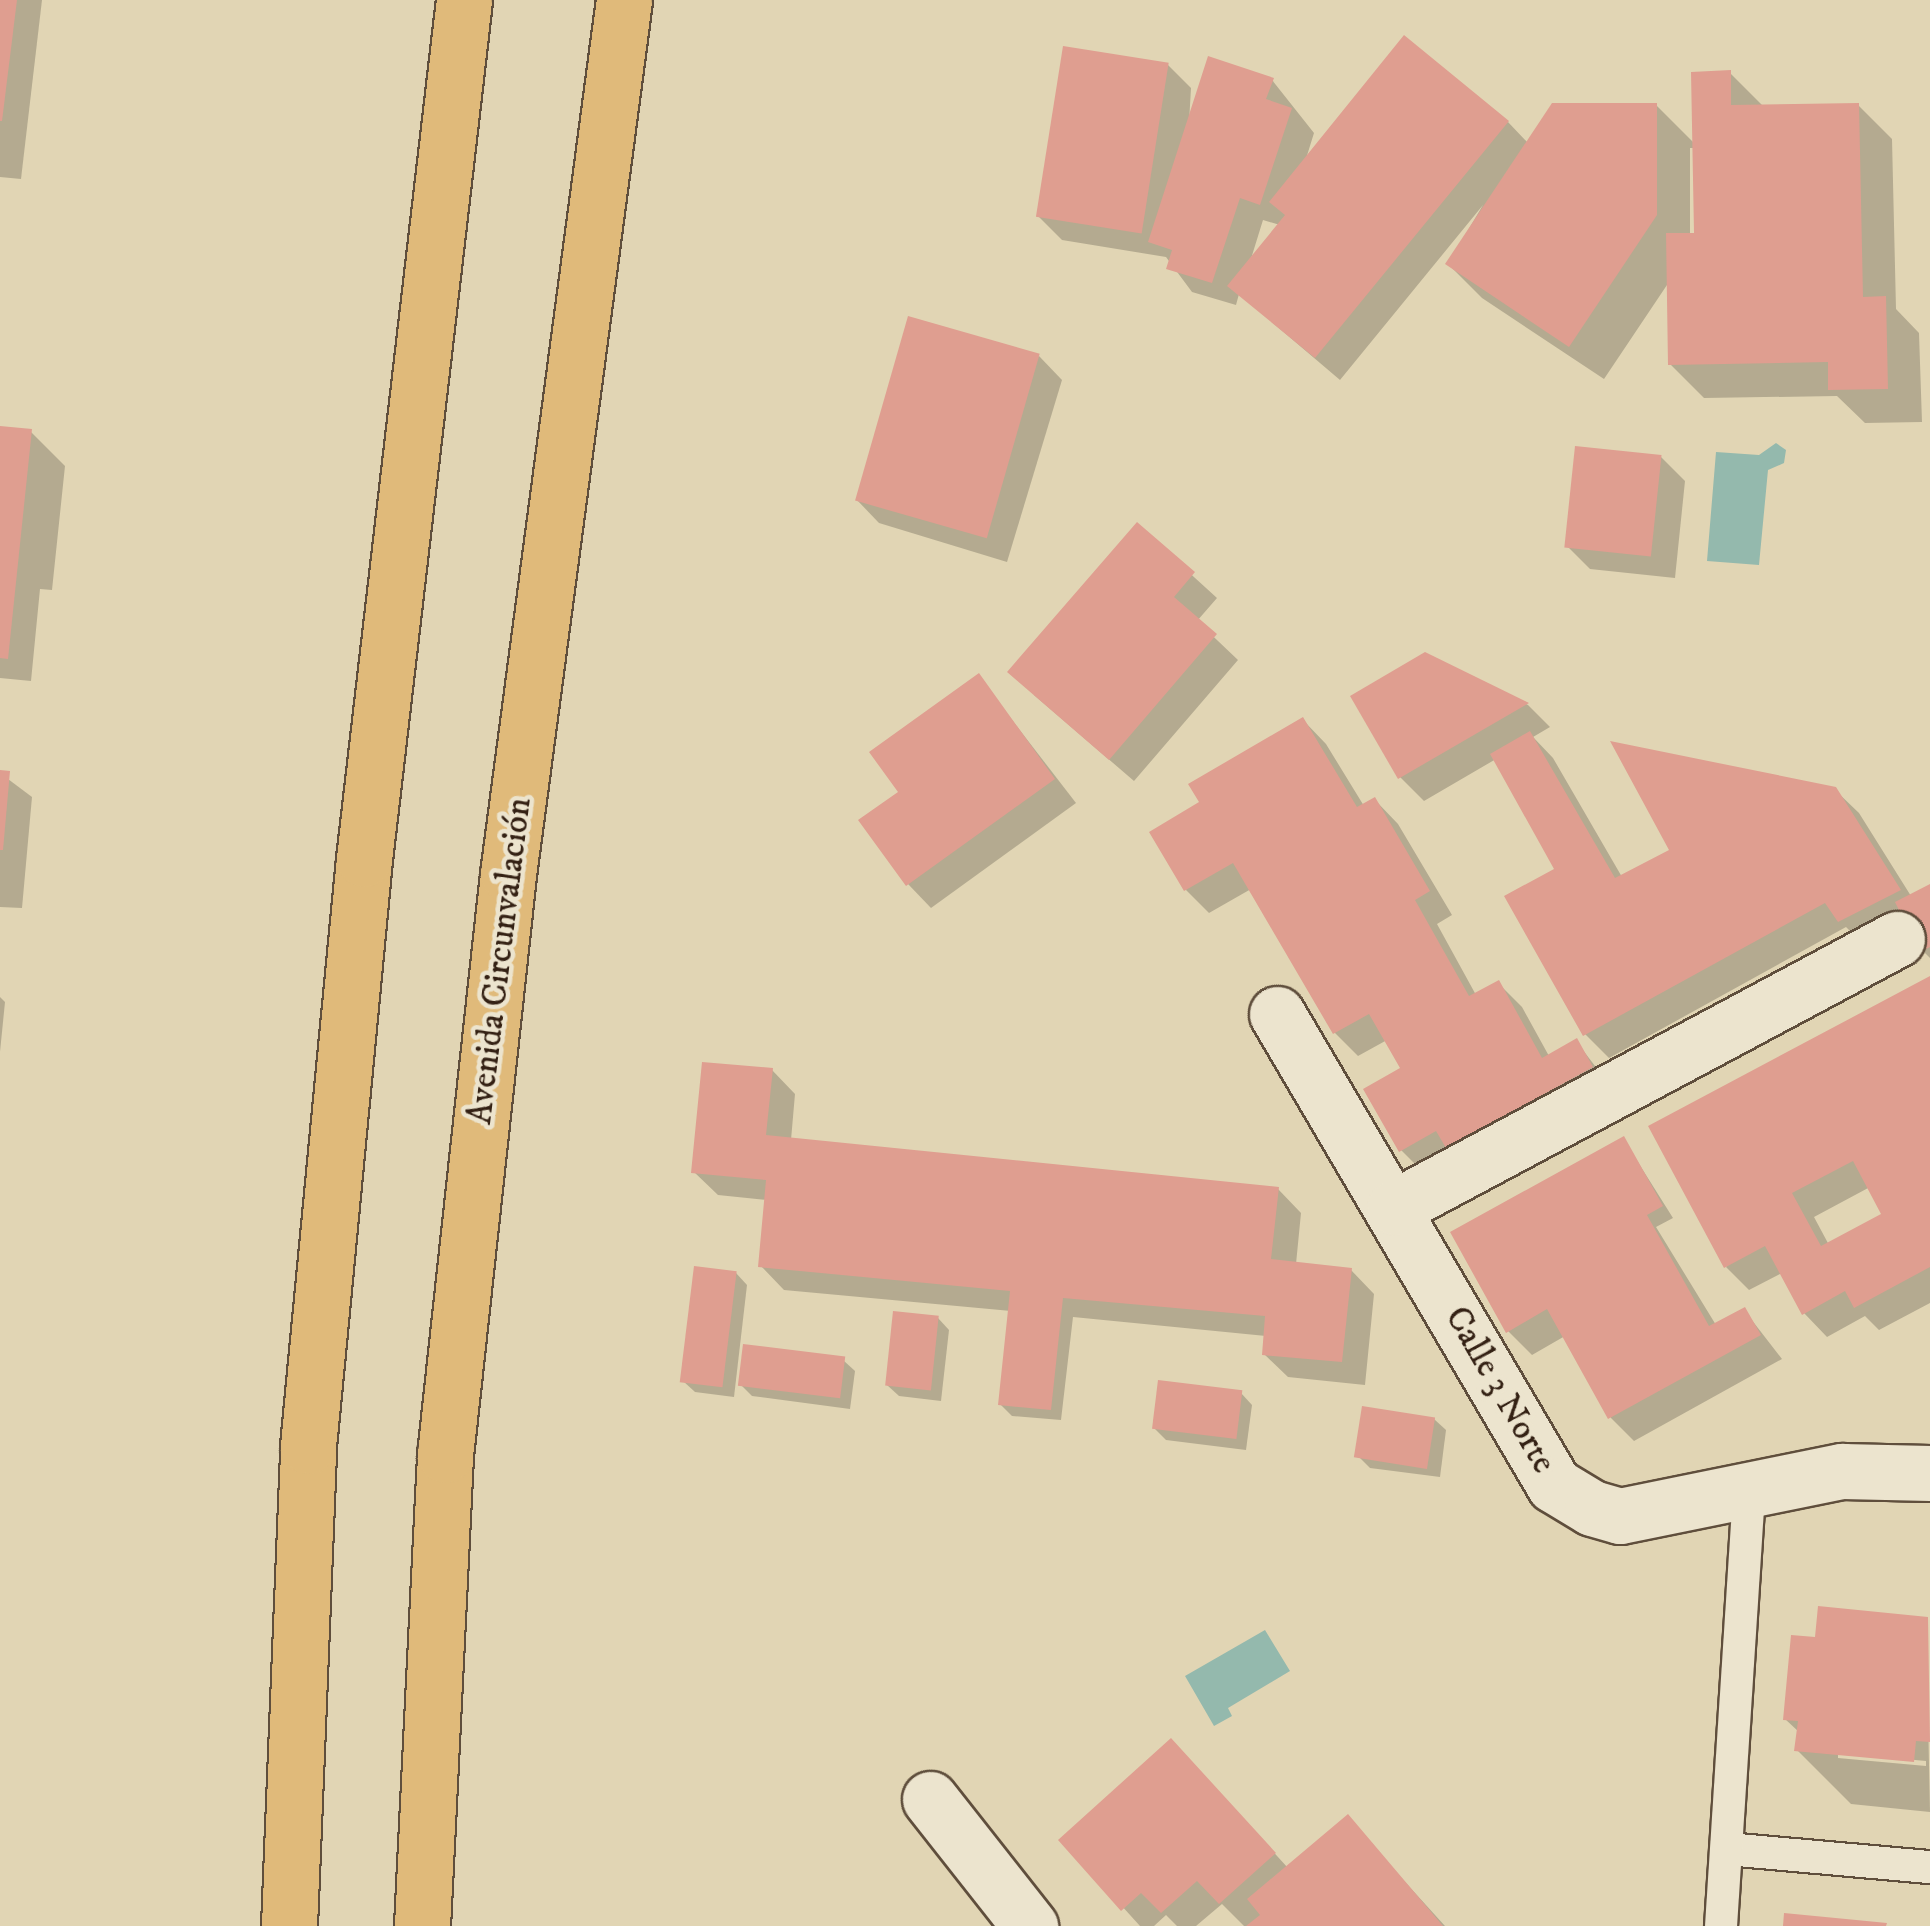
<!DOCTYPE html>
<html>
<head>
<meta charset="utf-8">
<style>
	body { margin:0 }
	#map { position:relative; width:1930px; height:1926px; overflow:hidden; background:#e1d5b4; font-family:"IM FELL DW Pica",serif }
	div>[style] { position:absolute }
	.water>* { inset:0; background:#94b9ad }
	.shadow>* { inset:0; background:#0003 }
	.building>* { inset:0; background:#df9e90; transform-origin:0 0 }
	.roads { filter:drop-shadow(2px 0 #5f4e3c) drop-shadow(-2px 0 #5f4e3c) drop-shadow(0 2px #5f4e3c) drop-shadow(0 -2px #5f4e3c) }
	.lane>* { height:32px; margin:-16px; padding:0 16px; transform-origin:16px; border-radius:16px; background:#ece4ce }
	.street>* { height:55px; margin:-27.5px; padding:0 27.5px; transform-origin:27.5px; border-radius:27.5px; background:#ece4ce }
	.primary>* { height:55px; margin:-27.5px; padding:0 27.5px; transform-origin:27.5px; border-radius:27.5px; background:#e0ba7a }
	span { translate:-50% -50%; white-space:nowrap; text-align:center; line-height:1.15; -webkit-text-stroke:9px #ece4ce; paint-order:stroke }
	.street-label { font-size:35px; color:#342114 }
</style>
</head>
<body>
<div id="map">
	<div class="water">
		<i style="clip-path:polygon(1776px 443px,1786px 450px,1784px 463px,1768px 470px,1759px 565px,1707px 561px,1716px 452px,1759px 455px)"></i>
		<i style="clip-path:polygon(1265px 1630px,1290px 1671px,1228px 1708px,1232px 1716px,1214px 1726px,1185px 1676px)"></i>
	</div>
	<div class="shadow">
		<i style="clip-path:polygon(0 0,42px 0,21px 179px,0 177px)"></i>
		<i style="clip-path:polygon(evenodd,1168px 65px,1191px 88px,1189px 123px,1272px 80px,1314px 133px,1305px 162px,1508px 122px,1528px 143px,1656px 105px,1695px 144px,1730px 73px,1764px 107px,1858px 105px,1892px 139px,1896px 309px,1919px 333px,1922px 422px,1865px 423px,1837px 396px,1704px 398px,1670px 364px,1669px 282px,1604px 379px,1482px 298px,1448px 264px,1483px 205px,1340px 380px,1239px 294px,1236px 305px,1192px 292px,1166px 257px,1062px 240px,1039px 217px,1168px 65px,1690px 148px,1695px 148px,1697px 235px,1690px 235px,1690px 148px,1168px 65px,1263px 220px,1280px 225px,1250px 262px,1263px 220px)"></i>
		<i style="clip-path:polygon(1039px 356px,1062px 380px,1007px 562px,879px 523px,856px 499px)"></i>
		<i style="clip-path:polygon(0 428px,31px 432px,65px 466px,52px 590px,40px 589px,31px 681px,0 678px)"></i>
		<i style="clip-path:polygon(1661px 457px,1685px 481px,1675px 578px,1590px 569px,1567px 546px)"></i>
		<i style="clip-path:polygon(1138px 526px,1217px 598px,1197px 621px,1238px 660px,1134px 781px,1034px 695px)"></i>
		<i style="clip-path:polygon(1425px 655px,1528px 705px,1550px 727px,1533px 737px,1553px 758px,1622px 877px,1834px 789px,1859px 813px,1911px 896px,1930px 887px,1930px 958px,1922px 950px,1863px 944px,1846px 927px,1609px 1058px,1585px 1034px,1557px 870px,1496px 759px,1424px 801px,1400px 777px)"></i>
		<i style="clip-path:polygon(978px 676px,1076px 803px,931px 908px,908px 884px,902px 792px)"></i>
		<i style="clip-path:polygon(1303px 720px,1326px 744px,1364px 806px,1375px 800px,1398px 824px,1452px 915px,1437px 924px,1476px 995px,1498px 983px,1522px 1007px,1549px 1056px,1576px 1041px,1614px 1091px,1425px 1174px,1401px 1150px,1404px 1069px,1387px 1040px,1358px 1056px,1335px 1033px,1251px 889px,1209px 913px,1186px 890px,1202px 803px)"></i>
		<i style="clip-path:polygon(0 773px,32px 797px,22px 908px,0 907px)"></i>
		<i style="clip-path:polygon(evenodd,1930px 979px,1930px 1303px,1879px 1330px,1865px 1316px,1827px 1337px,1804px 1313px,1782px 1273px,1749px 1290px,1726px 1267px,1930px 979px,1870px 1187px,1884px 1215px,1829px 1245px,1814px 1217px,1870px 1187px)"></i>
		<i style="clip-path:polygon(0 997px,5px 1002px,0 1052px)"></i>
		<i style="clip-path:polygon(772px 1070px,795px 1094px,791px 1140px,1278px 1189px,1301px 1213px,1296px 1264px,1351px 1270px,1374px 1294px,1365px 1385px,1288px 1377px,1264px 1354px,1266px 1336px,1073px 1317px,1061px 1420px,1012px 1416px,1000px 1404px,1011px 1311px,784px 1290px,761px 1266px,767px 1200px,718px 1195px,694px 1172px)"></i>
		<i style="clip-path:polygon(1624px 1140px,1673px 1218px,1656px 1227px,1716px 1325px,1744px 1310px,1782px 1359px,1634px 1441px,1611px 1418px,1565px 1336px,1532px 1355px,1508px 1331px)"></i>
		<i style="clip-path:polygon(736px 1273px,747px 1285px,734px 1397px,695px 1392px,683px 1381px)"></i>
		<i style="clip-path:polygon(938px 1318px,949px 1330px,941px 1401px,899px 1396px,887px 1385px)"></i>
		<i style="clip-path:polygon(843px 1360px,855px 1371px,850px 1409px,752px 1396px,741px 1385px)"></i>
		<i style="clip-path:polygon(1241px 1393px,1252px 1405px,1246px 1450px,1166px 1440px,1155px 1429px)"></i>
		<i style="clip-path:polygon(1434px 1419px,1446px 1430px,1440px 1477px,1370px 1468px,1359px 1457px)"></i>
		<i style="clip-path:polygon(evenodd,1926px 1619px,1930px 1812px,1851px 1804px,1797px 1750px,1799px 1732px,1785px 1719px,1817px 1640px,1926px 1619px,1838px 1753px,1926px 1761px,1926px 1766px,1838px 1758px,1838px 1753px)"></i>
		<i style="clip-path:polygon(1194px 1765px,1288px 1868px,1347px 1818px,1445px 1926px,1244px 1926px,1222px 1904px,1196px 1926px,1177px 1926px,1166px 1915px,1154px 1926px,1140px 1926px,1062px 1840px)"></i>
	</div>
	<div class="building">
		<i style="clip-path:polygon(0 0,17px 0,2px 121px,0 121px)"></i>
		<i style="clip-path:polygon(1404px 35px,1509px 121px,1315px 358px,1227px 286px,1285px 215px,1269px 202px)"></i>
		<i style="left:1063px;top:46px;width:107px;height:173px;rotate:9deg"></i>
		<i style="clip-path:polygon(1208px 56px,1274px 78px,1266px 99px,1292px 108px,1260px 205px,1240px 198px,1212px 283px,1166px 269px,1172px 250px,1148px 242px)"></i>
		<i style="clip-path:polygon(1731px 70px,1731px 105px,1859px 103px,1863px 297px,1886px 296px,1888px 389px,1828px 390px,1828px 362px,1668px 365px,1666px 233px,1694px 233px,1691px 72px)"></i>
		<i style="clip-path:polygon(1552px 103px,1657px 103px,1657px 215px,1569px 347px,1445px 264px)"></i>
		<i style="left:908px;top:316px;width:137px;height:192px;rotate:16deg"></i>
		<i style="clip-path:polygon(0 426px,32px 429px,8px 659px,0 658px)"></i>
		<i style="left:1575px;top:446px;width:87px;height:102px;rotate:6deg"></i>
		<i style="clip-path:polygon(1137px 522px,1195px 572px,1174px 597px,1217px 634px,1109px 760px,1007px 672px)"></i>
		<i style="clip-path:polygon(1425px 652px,1529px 703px,1398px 779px,1350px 696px)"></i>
		<i style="clip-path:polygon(979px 673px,1055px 779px,906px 886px,858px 820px,898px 792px,869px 752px)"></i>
		<i style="clip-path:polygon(1303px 717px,1357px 807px,1375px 797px,1430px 891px,1415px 900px,1469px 996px,1499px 980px,1542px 1058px,1577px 1038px,1593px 1067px,1446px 1148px,1436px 1131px,1399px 1152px,1363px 1089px,1400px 1068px,1369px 1014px,1333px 1034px,1233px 863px,1184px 891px,1149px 832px,1199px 802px,1188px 784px)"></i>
		<i style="clip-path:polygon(1530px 731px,1615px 878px,1669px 850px,1610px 741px,1836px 787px,1901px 890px,1838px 922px,1825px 903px,1583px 1036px,1504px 896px,1554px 869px,1490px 754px)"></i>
		<i style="clip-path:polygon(0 770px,10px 771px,3px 850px,0 850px)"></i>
		<i style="clip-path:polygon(1930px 884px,1930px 947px,1920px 952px,1895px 902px)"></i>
		<i style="clip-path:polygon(evenodd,1930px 976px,1930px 1267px,1854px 1308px,1845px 1291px,1802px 1315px,1765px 1246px,1724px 1268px,1648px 1126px,1930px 976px,1853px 1161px,1881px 1214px,1821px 1246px,1792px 1193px,1853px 1161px)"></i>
		<i style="clip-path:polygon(702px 1062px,773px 1068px,766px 1135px,1279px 1187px,1271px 1259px,1352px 1268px,1342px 1362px,1262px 1355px,1265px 1316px,1063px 1298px,1051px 1410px,998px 1405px,1010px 1291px,758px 1267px,766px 1180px,691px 1173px)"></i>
		<i style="clip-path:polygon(1624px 1136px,1663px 1206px,1647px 1215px,1709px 1326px,1745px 1307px,1761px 1335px,1608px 1419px,1547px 1309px,1506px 1333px,1450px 1232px)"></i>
		<i style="left:694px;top:1266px;width:43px;height:117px;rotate:7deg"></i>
		<i style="left:893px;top:1311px;width:46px;height:75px;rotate:6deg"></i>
		<i style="left:743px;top:1344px;width:103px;height:42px;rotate:7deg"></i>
		<i style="left:1158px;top:1380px;width:85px;height:49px;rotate:7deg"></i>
		<i style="left:1362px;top:1406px;width:74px;height:52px;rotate:9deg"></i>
		<i style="clip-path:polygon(1818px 1606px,1928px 1617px,1930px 1742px,1916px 1741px,1914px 1762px,1794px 1751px,1798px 1721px,1783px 1720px,1791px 1635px,1815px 1637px)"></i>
		<i style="clip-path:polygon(1171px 1738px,1276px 1853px,1219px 1904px,1197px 1881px,1161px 1913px,1141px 1893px,1121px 1911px,1058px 1840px)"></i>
		<i style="clip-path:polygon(1348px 1814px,1443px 1926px,1246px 1926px,1260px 1915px,1247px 1899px)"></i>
		<i style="clip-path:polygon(1784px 1913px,1887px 1923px,1886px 1926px,1783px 1926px)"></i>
	</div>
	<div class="roads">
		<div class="lane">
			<i style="left:1727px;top:1849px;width:204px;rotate:5.1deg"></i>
			<i style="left:1721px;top:1926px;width:437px;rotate:-86.3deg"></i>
		</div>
		<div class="street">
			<i style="left:1277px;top:1014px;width:546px;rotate:59.54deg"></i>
			<i style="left:1554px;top:1485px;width:44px;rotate:31.2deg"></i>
			<i style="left:1592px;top:1508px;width:29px;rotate:16deg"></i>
			<i style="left:1620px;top:1516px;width:227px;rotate:-11.5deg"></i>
			<i style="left:1842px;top:1471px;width:88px;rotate:1.3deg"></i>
			<i style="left:1395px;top:1207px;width:569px;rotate:-28.1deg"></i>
			<i style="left:930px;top:1799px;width:162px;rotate:51.8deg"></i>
		</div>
		<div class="primary">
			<i style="left:289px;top:1926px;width:480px;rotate:-87.7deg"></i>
			<i style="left:308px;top:1446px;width:590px;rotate:-84.55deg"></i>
			<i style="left:364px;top:859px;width:865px;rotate:-83.36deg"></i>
			<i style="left:422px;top:1926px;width:472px;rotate:-87.2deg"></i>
			<i style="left:445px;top:1455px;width:584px;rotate:-83.81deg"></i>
			<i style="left:508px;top:874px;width:882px;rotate:-82.44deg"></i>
		</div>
	</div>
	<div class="street-label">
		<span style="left:500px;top:961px;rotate:-83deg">Avenida Circunvalación</span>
		<span style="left:1500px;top:1390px;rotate:60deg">Calle 3 Norte</span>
	</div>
</div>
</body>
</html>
